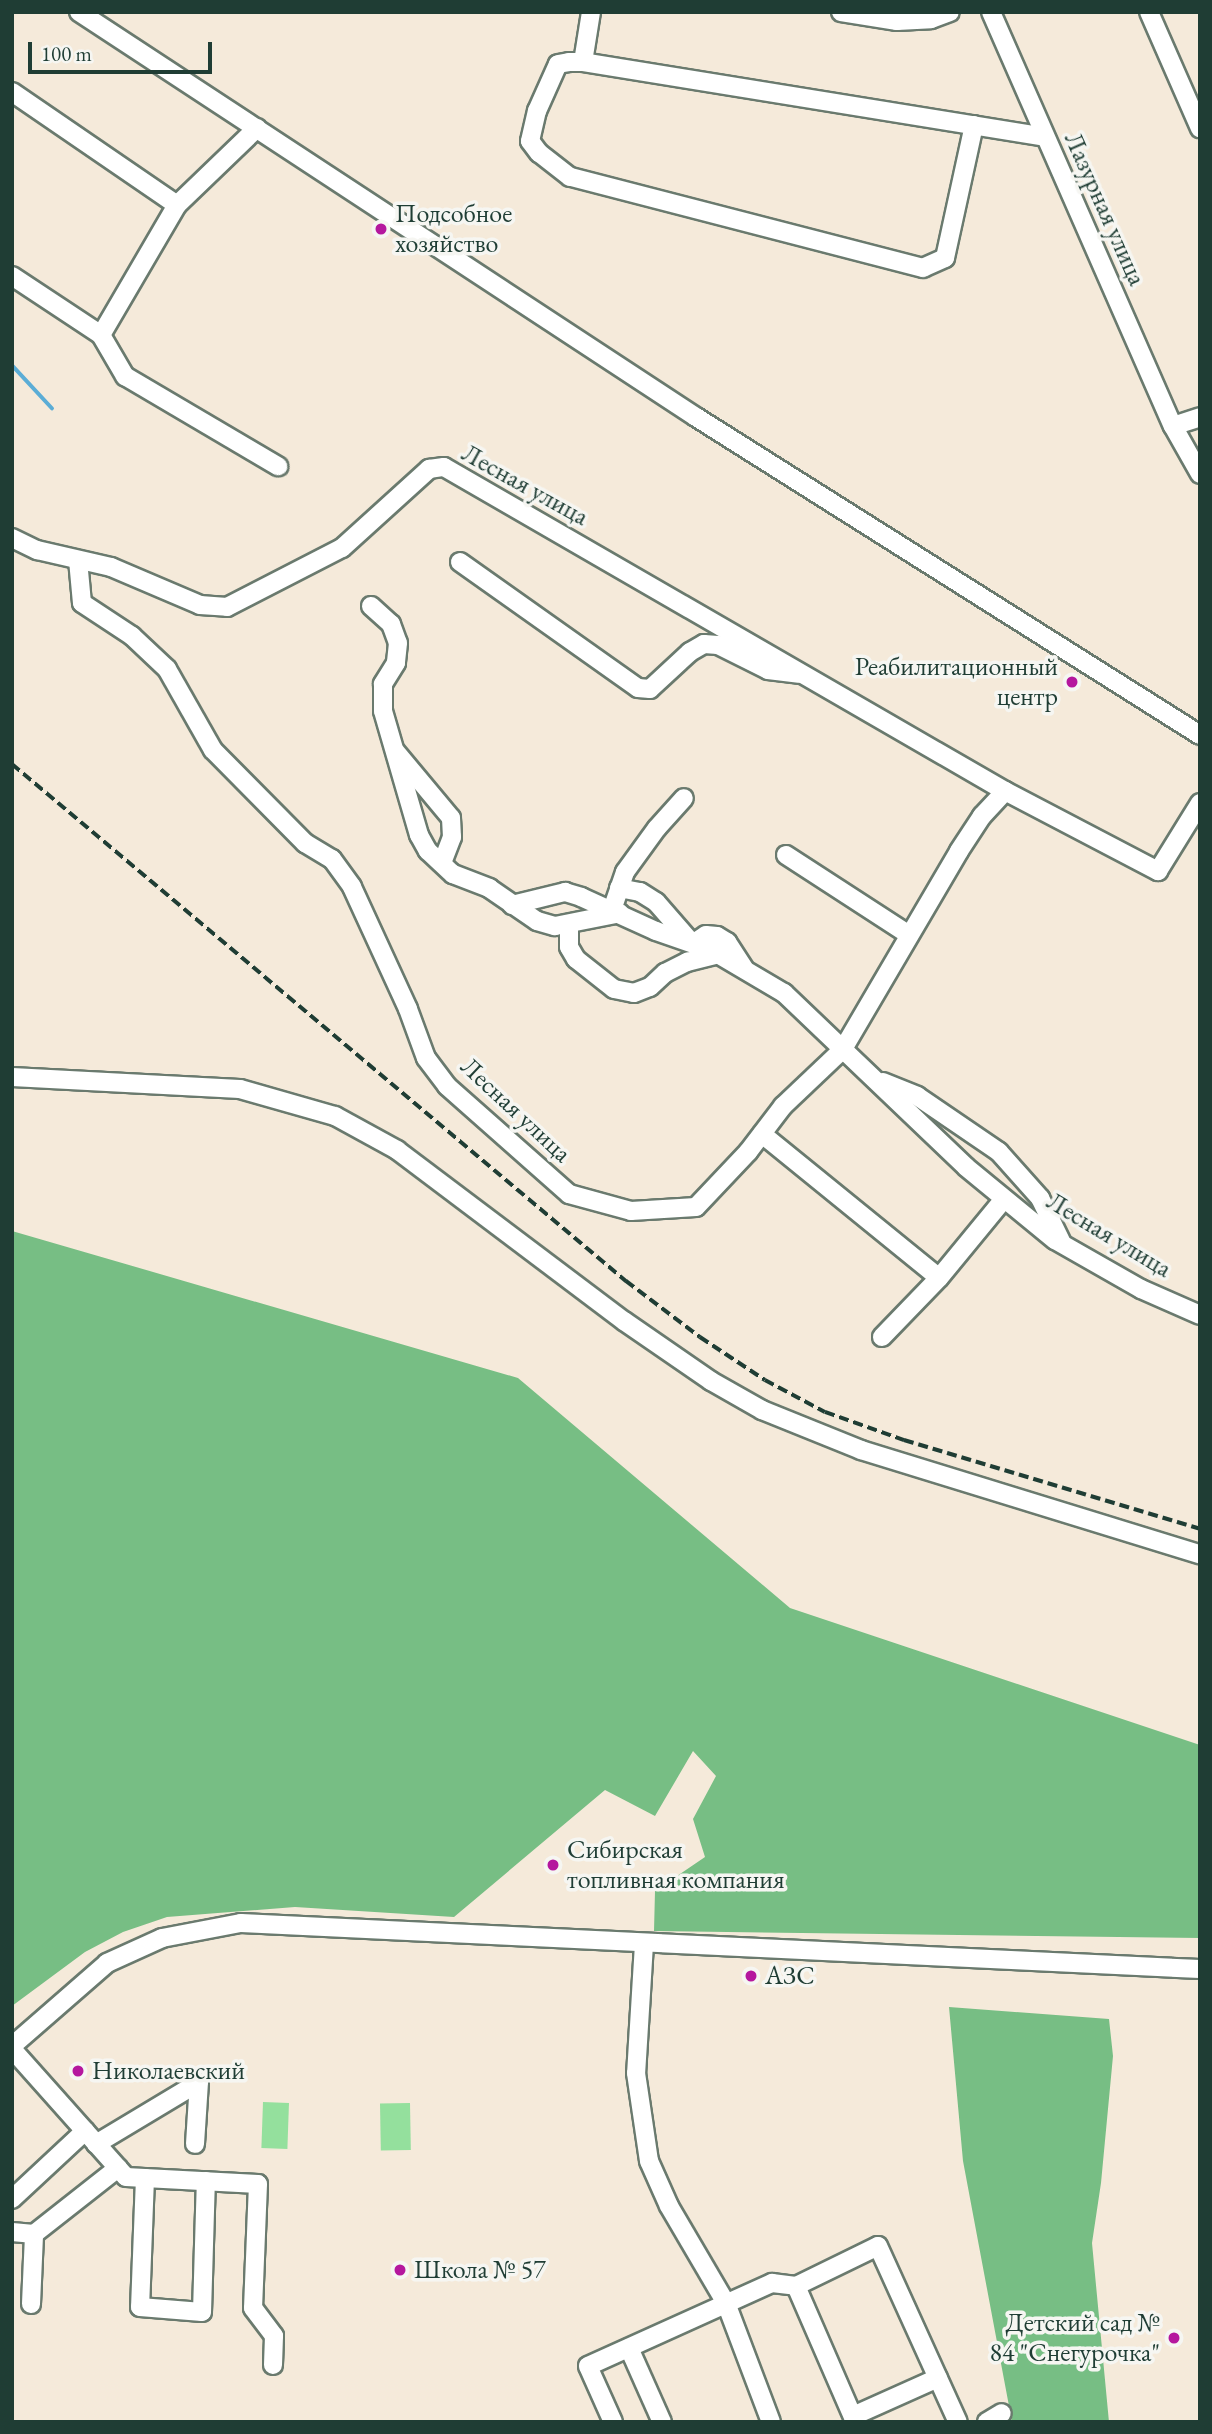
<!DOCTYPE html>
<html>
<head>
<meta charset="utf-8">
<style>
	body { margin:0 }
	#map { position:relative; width:1212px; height:2434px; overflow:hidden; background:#f5eada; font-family:"EB Garamond",serif }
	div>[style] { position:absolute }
	.green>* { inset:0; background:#94e09d; transform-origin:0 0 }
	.forest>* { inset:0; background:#77be84 }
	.stream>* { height:3.5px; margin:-1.75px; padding:0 1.75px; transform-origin:1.75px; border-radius:1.75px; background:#5badd6 }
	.roads { filter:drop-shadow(2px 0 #6a7a6e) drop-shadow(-2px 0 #6a7a6e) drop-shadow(0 2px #6a7a6e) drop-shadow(0 -2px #6a7a6e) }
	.minor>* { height:18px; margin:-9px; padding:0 9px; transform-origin:9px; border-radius:9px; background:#fff }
	.rail>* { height:3.5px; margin-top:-1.75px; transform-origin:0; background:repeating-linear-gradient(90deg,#1f3d34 0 10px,transparent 0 15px) }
	.dots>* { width:19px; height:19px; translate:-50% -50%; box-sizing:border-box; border:4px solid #f6f6f2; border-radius:50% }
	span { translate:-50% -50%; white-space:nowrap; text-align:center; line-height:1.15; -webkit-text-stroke:7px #f6f6f2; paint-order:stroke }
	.street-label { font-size:26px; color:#1f3d34 }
	.poi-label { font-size:26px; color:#1f3d34 }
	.left { translate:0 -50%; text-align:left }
	.right { translate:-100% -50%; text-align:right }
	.frame { position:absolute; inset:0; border:14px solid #1f3d34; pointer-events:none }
	.scale { position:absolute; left:28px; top:42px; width:184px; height:32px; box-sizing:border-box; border:4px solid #1f3d34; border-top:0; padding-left:9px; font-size:21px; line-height:24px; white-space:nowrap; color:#1f3d34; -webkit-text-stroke:5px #f6f6f2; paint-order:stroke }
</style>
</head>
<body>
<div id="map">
	<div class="green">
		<i style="left:263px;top:2102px;width:26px;height:46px;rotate:2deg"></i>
		<i style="left:410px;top:2103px;width:47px;height:30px;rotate:89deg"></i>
	</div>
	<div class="forest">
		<i style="clip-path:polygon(12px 1231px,518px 1378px,790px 1608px,1200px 1745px,1200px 1938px,654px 1931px,655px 1891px,705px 1857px,693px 1819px,716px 1776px,693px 1751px,655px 1816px,605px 1790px,454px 1917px,295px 1907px,167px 1917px,123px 1932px,85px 1952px,12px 2006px)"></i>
		<i style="clip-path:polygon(949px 2007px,1109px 2019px,1113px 2056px,1101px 2183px,1092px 2243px,1109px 2422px,1012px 2422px,963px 2161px)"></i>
	</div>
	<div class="stream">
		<i style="left:12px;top:365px;width:59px;rotate:47.1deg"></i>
	</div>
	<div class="roads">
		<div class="minor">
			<i style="left:79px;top:12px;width:738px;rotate:33.28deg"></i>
			<i style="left:696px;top:417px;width:596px;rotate:32.25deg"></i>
			<i style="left:841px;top:12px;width:57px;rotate:9.1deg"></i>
			<i style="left:897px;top:21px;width:34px;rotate:-3deg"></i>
			<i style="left:931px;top:19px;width:20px;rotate:-20deg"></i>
			<i style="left:991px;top:12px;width:452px;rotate:66.3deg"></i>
			<i style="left:1173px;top:426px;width:28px;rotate:-18deg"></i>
			<i style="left:1149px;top:12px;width:127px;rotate:66.3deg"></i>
			<i style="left:583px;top:62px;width:51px;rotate:-80.9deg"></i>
			<i style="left:12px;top:92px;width:200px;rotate:34.4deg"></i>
			<i style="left:177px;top:205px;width:111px;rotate:-43.9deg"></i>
			<i style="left:974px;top:125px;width:136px;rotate:102.3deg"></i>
			<i style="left:945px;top:258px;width:24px;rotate:156deg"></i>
			<i style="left:923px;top:268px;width:365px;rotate:-165.5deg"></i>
			<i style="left:570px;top:177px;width:39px;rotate:-142deg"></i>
			<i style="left:539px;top:153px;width:15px;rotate:-127deg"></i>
			<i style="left:530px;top:141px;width:31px;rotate:-77deg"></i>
			<i style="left:537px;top:111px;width:51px;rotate:-65.9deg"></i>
			<i style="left:558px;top:64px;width:11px;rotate:-10deg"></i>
			<i style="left:569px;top:62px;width:14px"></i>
			<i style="left:583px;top:62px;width:467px;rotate:9.2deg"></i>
			<i style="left:12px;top:276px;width:107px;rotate:33.5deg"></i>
			<i style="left:101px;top:335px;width:48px;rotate:59.7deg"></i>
			<i style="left:125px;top:376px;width:178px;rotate:30.5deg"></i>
			<i style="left:101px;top:335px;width:151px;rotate:-59.7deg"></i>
			<i style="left:1173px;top:426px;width:55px;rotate:60.6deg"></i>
			<i style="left:12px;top:538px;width:28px;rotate:26deg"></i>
			<i style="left:37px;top:550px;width:76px;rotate:12.9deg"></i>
			<i style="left:111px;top:567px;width:97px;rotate:23.1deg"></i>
			<i style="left:200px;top:605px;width:27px;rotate:4deg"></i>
			<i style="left:227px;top:607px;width:129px;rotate:-27.2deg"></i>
			<i style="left:342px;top:548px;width:118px;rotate:-42.2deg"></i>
			<i style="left:429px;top:469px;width:15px;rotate:-8deg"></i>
			<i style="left:444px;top:467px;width:648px;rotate:30.01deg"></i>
			<i style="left:1005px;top:791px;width:173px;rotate:27.6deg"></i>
			<i style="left:1158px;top:871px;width:80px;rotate:-58.3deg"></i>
			<i style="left:78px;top:560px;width:43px;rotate:84.7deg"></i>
			<i style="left:82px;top:603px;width:60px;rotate:33.4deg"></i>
			<i style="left:132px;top:636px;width:48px;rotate:43.3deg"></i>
			<i style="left:167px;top:669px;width:93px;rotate:60.4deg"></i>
			<i style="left:213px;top:750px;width:131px;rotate:45.3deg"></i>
			<i style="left:305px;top:843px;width:31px;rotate:31deg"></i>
			<i style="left:332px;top:859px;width:34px;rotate:54deg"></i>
			<i style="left:352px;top:887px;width:134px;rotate:65.3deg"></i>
			<i style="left:408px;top:1009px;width:52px;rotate:69.8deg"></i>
			<i style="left:426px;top:1058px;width:35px;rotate:53deg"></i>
			<i style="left:447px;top:1086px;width:163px;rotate:41.5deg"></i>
			<i style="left:569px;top:1194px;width:64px;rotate:15.3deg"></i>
			<i style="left:631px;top:1211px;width:65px;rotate:-3.5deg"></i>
			<i style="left:696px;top:1207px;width:76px;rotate:-46.6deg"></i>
			<i style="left:748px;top:1152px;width:58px;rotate:-52.7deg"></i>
			<i style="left:783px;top:1106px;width:83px;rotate:-43.5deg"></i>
			<i style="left:843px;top:1049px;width:229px;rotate:-59.6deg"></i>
			<i style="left:959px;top:851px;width:42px;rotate:-56.7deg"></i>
			<i style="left:982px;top:816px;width:34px;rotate:-47deg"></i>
			<i style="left:460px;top:562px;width:218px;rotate:35.3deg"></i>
			<i style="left:638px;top:688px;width:12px;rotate:5deg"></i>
			<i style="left:650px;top:689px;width:54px;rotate:-42.8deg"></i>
			<i style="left:690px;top:652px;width:16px;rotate:-30deg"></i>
			<i style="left:704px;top:644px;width:14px;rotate:4deg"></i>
			<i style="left:718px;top:645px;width:56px;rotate:26.6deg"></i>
			<i style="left:768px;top:670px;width:31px;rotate:7deg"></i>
			<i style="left:371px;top:606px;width:27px;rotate:42deg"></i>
			<i style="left:391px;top:624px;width:20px;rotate:70deg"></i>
			<i style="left:398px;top:643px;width:20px;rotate:96deg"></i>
			<i style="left:396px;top:663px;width:25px;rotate:122deg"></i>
			<i style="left:383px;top:684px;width:27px;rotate:90deg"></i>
			<i style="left:383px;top:711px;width:129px;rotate:73.8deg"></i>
			<i style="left:419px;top:835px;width:18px;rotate:61deg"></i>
			<i style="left:428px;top:851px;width:34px;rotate:43deg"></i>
			<i style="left:453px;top:874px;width:39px;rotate:21deg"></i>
			<i style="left:489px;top:888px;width:58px;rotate:34.5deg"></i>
			<i style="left:537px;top:921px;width:19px;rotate:16deg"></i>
			<i style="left:555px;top:926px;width:66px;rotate:-11.3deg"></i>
			<i style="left:396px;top:752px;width:86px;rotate:50.2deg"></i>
			<i style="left:451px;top:818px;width:19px;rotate:87deg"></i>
			<i style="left:452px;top:837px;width:28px;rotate:111deg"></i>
			<i style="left:786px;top:855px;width:147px;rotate:33deg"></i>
			<i style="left:619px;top:888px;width:21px;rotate:11deg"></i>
			<i style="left:640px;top:892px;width:19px;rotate:32deg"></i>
			<i style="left:656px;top:902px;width:52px;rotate:48.9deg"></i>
			<i style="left:512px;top:905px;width:55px;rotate:-13.8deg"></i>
			<i style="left:565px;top:892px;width:17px;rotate:17deg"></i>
			<i style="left:581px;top:897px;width:82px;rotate:24.4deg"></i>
			<i style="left:656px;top:931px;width:58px;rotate:19.1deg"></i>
			<i style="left:711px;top:950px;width:85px;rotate:30.5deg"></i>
			<i style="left:784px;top:993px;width:252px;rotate:43.7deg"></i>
			<i style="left:966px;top:1167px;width:115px;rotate:39.4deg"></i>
			<i style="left:1055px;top:1240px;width:99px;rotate:29.7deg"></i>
			<i style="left:1141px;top:1289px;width:64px;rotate:23.8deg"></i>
			<i style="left:612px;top:910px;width:40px;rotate:-71.1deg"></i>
			<i style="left:625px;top:872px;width:54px;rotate:-54deg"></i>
			<i style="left:657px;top:828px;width:40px;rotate:-48deg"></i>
			<i style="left:569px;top:925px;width:22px;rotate:90deg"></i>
			<i style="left:569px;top:947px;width:14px;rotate:60deg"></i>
			<i style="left:576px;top:959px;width:48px;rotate:38.3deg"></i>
			<i style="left:614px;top:989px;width:20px;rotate:11deg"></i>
			<i style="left:634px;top:993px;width:17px;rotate:-21deg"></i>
			<i style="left:650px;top:987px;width:21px;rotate:-43deg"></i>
			<i style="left:665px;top:973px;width:25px;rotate:-27deg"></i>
			<i style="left:687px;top:962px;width:32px;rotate:-14deg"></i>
			<i style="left:694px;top:943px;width:14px;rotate:-34deg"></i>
			<i style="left:706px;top:935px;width:11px;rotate:5deg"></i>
			<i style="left:717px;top:936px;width:12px;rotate:31deg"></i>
			<i style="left:727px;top:942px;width:31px;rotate:57deg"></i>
			<i style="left:12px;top:1077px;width:228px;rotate:3deg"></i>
			<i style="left:240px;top:1089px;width:99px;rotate:15.9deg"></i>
			<i style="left:335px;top:1116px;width:71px;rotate:28.7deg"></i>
			<i style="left:397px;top:1150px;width:284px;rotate:37deg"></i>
			<i style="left:624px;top:1321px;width:106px;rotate:34.6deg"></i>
			<i style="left:711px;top:1381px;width:59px;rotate:29.6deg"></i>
			<i style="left:762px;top:1410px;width:107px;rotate:22deg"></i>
			<i style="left:861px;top:1450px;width:355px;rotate:17.1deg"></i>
			<i style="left:883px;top:1082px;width:37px;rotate:22deg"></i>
			<i style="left:917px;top:1096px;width:99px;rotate:34.3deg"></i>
			<i style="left:999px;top:1152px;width:62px;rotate:48.3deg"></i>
			<i style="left:1040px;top:1198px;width:48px;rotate:64deg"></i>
			<i style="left:762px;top:1134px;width:228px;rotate:39.1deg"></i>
			<i style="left:882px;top:1337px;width:82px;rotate:-46deg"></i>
			<i style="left:939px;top:1278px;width:102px;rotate:-50.6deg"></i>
			<i style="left:644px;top:1944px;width:129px;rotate:93.5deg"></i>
			<i style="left:636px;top:2073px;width:89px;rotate:81.6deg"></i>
			<i style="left:649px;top:2161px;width:49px;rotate:66deg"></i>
			<i style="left:669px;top:2206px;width:113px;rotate:59.6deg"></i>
			<i style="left:726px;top:2303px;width:127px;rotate:69.3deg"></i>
			<i style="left:12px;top:2046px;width:126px;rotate:-41.1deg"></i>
			<i style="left:107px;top:1963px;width:60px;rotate:-24.4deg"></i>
			<i style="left:162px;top:1938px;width:80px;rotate:-10.8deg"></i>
			<i style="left:241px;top:1923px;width:960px;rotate:2.75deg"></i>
			<i style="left:12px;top:2049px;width:171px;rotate:48.3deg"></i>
			<i style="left:126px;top:2177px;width:132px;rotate:3deg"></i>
			<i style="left:258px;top:2184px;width:124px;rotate:92.3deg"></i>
			<i style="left:253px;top:2308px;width:35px;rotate:53deg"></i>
			<i style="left:274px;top:2336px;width:29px;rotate:92deg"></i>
			<i style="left:96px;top:2144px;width:120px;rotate:-31deg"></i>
			<i style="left:199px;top:2082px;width:62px;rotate:93.7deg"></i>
			<i style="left:145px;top:2178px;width:129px;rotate:92.2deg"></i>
			<i style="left:140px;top:2307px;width:62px;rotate:4.6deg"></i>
			<i style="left:202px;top:2312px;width:131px;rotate:-88.3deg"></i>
			<i style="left:12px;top:2199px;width:100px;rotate:-43deg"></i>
			<i style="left:12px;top:2232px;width:22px;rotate:5deg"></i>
			<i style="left:796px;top:2286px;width:148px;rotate:66.5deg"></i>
			<i style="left:31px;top:2304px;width:70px;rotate:-87.5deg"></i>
			<i style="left:34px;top:2234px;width:107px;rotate:-38.2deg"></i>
			<i style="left:629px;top:2348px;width:81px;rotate:66deg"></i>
			<i style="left:853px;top:2416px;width:93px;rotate:-24.1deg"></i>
			<i style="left:613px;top:2422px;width:61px;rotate:-114.1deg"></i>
			<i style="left:588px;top:2366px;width:202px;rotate:-24.3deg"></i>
			<i style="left:772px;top:2283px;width:24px;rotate:7deg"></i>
			<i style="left:796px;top:2286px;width:91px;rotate:-26deg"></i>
			<i style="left:878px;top:2246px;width:193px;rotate:65.6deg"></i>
			<i style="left:987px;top:2422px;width:17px;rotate:-31deg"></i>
		</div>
	</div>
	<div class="rail">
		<i style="left:12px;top:764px;width:803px;rotate:40.1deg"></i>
		<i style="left:626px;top:1281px;width:93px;rotate:37.1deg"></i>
		<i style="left:700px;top:1337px;width:78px;rotate:33.5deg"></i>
		<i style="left:765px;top:1380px;width:68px;rotate:28.1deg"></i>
		<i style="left:825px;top:1412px;width:84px;rotate:19.5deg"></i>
		<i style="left:904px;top:1440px;width:309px;rotate:16.7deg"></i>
	</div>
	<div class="dots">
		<i style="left:381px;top:229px;background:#b5179e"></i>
		<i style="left:1072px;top:682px;background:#b5179e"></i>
		<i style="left:553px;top:1865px;background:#b5179e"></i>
		<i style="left:751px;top:1976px;background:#b5179e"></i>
		<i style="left:78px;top:2071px;background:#b5179e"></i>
		<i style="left:400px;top:2270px;background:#b5179e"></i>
		<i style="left:1174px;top:2338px;background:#b5179e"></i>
	</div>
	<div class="street-label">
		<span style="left:1105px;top:209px;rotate:66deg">Лазурная улица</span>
		<span style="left:525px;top:485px;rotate:29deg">Лесная улица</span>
		<span style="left:516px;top:1110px;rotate:43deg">Лесная улица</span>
		<span style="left:1109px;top:1235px;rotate:31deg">Лесная улица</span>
	</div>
	<div class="poi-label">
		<span class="left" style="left:395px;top:229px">Подсобное<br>хозяйство</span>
		<span class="right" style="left:1058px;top:682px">Реабилитационный<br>центр</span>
		<span class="left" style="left:567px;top:1865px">Сибирская<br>топливная компания</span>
		<span class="left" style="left:765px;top:1976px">АЗС</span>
		<span class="left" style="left:92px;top:2071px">Николаевский</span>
		<span class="left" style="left:414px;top:2270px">Школа № 57</span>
		<span class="right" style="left:1160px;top:2338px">Детский сад №<br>84 "Снегурочка"</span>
	</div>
	<div class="frame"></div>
	<div class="scale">100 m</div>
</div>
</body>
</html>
